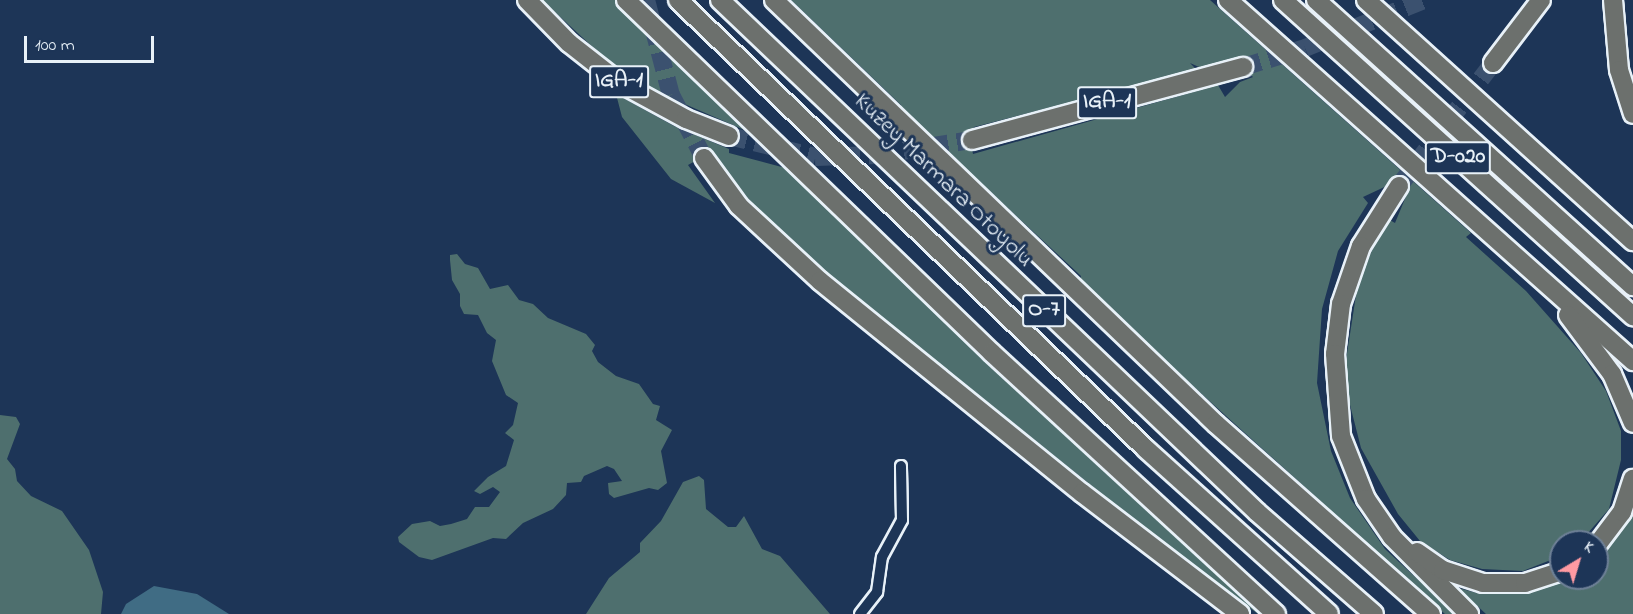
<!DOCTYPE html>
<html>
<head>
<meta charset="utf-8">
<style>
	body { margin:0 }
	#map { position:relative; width:1633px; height:614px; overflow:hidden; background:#1d3557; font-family:"Indie Flower",sans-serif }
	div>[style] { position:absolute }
	.green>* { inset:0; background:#4e6f6e }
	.water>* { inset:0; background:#406c84 }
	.highway-tunnel>* { height:18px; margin-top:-9px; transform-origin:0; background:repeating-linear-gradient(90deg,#3b516f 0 18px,transparent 0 27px) }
	.roads { filter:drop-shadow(2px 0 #e8f1f8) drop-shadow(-2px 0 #e8f1f8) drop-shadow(0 2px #e8f1f8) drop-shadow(0 -2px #e8f1f8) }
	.street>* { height:10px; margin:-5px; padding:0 5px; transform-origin:5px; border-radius:5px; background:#1d3557 }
	.highway>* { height:18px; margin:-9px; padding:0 9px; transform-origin:9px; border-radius:9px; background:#6c706d }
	span { translate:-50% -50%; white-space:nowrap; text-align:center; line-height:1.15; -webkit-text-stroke:6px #1d3557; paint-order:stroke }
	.shield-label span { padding:2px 4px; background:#1d3557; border:2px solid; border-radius:4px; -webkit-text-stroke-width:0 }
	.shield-label { font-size:22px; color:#e8f1f8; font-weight:700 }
	.street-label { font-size:24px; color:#e8f1f8 }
	.north { position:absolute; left:1549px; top:530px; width:60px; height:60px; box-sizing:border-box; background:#1d3557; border:2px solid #6e8097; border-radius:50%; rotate:38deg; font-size:16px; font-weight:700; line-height:24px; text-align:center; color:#e8f1f8 }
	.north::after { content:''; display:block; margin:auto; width:21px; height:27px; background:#ff9aa2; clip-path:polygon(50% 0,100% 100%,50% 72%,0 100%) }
	.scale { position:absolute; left:24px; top:36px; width:130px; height:27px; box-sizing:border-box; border:3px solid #e8f1f8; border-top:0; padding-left:8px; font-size:18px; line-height:21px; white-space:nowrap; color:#e8f1f8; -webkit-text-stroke:4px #1d3557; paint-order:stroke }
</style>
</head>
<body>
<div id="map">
	<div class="green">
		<i style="clip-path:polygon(542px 0,616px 0,749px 132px,657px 92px,611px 64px)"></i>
		<i style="clip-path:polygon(evenodd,791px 0,1210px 0,1471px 233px,1466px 237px,1526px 291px,1581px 353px,1606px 391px,1621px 431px,1621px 460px,1609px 509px,1580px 542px,1561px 542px,1561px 556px,1523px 571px,1482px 569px,1450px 560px,1420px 541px,1398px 514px,1361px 448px,1349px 401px,1346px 360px,1358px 282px,1379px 234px,1388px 219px,1395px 223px,1407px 194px,1393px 183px,1363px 197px,1368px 203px,1338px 251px,1322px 309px,1317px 383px,1331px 451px,1350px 498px,1385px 549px,1455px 614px,1445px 614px,1325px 512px,1328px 508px,1142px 340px,1080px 281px,1081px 276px,899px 107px,901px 105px,791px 0,1190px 63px,1199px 67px,1239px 64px,1253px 77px,1240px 82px,1225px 97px,1218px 85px,973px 154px,969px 134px,974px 127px,1197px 70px,1190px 63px)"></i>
		<i style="clip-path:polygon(616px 94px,674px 126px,729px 149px,729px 153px,793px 170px,1121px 484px,1264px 614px,1258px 614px,1153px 535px,813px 262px,763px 217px,711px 152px,688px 165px,715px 203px,671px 179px,622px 117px)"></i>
		<i style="clip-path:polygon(457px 254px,465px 264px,478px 268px,490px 289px,508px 285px,519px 300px,533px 304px,548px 318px,586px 334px,595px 345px,592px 351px,598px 362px,616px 376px,639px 384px,653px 404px,660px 406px,656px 420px,672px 430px,661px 451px,667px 483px,658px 490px,649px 488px,614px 498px,609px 494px,608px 483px,622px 481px,614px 469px,607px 466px,584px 476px,581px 482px,567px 483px,566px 495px,553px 509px,523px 523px,506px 539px,493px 538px,432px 560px,419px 557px,399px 542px,398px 537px,412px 524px,430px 521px,440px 526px,451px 524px,467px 519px,475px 507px,489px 507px,500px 492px,493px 487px,480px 494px,474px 491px,488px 477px,506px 466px,514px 440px,505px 433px,513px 425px,518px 403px,506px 395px,492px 361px,496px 340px,487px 333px,478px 315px,464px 314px,460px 306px,460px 294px,452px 280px,450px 260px,450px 255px)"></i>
		<i style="clip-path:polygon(0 415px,16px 417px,20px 424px,7px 459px,15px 469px,17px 481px,31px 496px,62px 511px,89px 550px,103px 592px,101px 614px,0 614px)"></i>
		<i style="clip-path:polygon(699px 476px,704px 480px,706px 509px,728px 527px,736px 527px,744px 516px,762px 549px,780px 556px,830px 614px,586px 614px,609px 578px,640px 552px,640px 543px,661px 521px,683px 482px)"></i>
		<i style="clip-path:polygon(1633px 508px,1633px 614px,1486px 614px,1458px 588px,1481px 594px,1525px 593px,1569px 578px,1597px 578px,1597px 559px,1621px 530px)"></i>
	</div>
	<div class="water">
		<i style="clip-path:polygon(154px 586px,197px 594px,229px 614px,121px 614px,126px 604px)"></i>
	</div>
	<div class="highway-tunnel">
		<i style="left:646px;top:0;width:98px;rotate:75.3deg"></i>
		<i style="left:671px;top:95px;width:71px;rotate:62.4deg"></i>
		<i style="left:1243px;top:67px;width:65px;rotate:-17deg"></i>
		<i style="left:1305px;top:48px;width:128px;rotate:-22deg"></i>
		<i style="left:729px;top:136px;width:89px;rotate:13.7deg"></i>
		<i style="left:815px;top:157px;width:62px;rotate:-1.8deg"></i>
		<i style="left:877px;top:155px;width:96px;rotate:-9deg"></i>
		<i style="left:1399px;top:186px;width:155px;rotate:-52.6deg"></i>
	</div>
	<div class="roads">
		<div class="street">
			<i style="left:860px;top:614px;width:28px;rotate:-52deg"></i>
			<i style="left:877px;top:592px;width:35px;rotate:-82deg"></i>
			<i style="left:882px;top:557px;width:42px;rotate:-61.6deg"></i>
			<i style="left:902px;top:520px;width:54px;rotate:-91.1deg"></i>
		</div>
		<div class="highway">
			<i style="left:527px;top:0;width:60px;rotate:45.7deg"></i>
			<i style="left:569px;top:43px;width:65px;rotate:38.1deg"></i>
			<i style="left:620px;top:83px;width:75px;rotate:28.6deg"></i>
			<i style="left:686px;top:119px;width:46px;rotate:21.6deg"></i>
			<i style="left:626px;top:0;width:508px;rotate:43.96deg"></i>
			<i style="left:992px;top:353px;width:386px;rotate:42.6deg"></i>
			<i style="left:678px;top:0;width:649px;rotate:43.81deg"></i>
			<i style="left:1146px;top:449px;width:246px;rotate:42deg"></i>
			<i style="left:720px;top:0;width:742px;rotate:43.63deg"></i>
			<i style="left:1257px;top:512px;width:155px;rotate:41.1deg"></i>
			<i style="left:774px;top:0;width:612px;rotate:43.81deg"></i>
			<i style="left:1216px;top:424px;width:287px;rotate:41.5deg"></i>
			<i style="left:1228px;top:0;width:543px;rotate:41.71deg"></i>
			<i style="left:1283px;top:0;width:472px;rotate:42.1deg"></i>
			<i style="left:1316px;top:0;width:427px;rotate:42.1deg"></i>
			<i style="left:1366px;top:0;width:360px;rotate:42.1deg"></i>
			<i style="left:1613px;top:0;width:70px;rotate:85.1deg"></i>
			<i style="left:1619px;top:70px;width:46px;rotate:72.3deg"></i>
			<i style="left:1493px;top:63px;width:79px;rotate:-52.7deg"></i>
			<i style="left:972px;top:140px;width:281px;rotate:-15.1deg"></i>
			<i style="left:704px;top:158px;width:59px;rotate:53.9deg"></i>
			<i style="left:739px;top:206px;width:110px;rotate:42.8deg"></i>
			<i style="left:820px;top:281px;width:337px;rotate:39deg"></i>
			<i style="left:1082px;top:493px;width:199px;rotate:37.4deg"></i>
			<i style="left:1399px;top:186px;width:71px;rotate:122.3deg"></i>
			<i style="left:1361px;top:246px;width:61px;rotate:109deg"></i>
			<i style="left:1341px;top:304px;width:50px;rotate:96.8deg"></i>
			<i style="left:1335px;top:354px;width:82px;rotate:85.8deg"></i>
			<i style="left:1341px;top:436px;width:68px;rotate:68.4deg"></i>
			<i style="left:1366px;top:499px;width:46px;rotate:55.6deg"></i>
			<i style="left:1392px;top:537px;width:109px;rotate:45deg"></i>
			<i style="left:1568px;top:315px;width:74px;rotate:53.3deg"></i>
			<i style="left:1612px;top:374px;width:53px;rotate:66.8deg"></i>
			<i style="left:1597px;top:545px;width:41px;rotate:-52.9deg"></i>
			<i style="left:1622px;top:512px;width:35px;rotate:-72deg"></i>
			<i style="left:1417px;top:552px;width:32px;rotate:35deg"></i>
			<i style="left:1443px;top:570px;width:42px;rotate:18deg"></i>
			<i style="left:1483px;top:583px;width:42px"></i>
			<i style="left:1525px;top:583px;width:38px;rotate:-18deg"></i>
		</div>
	</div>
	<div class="shield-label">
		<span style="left:619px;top:82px">IGA-1</span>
		<span style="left:1107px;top:103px">IGA-1</span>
		<span style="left:1458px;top:158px">D-020</span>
		<span style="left:1044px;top:311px">O-7</span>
	</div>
	<div class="street-label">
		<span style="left:943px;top:181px;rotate:44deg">Kuzey Marmara Otoyolu</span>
	</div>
	<div class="north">K</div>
	<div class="scale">100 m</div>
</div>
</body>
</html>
